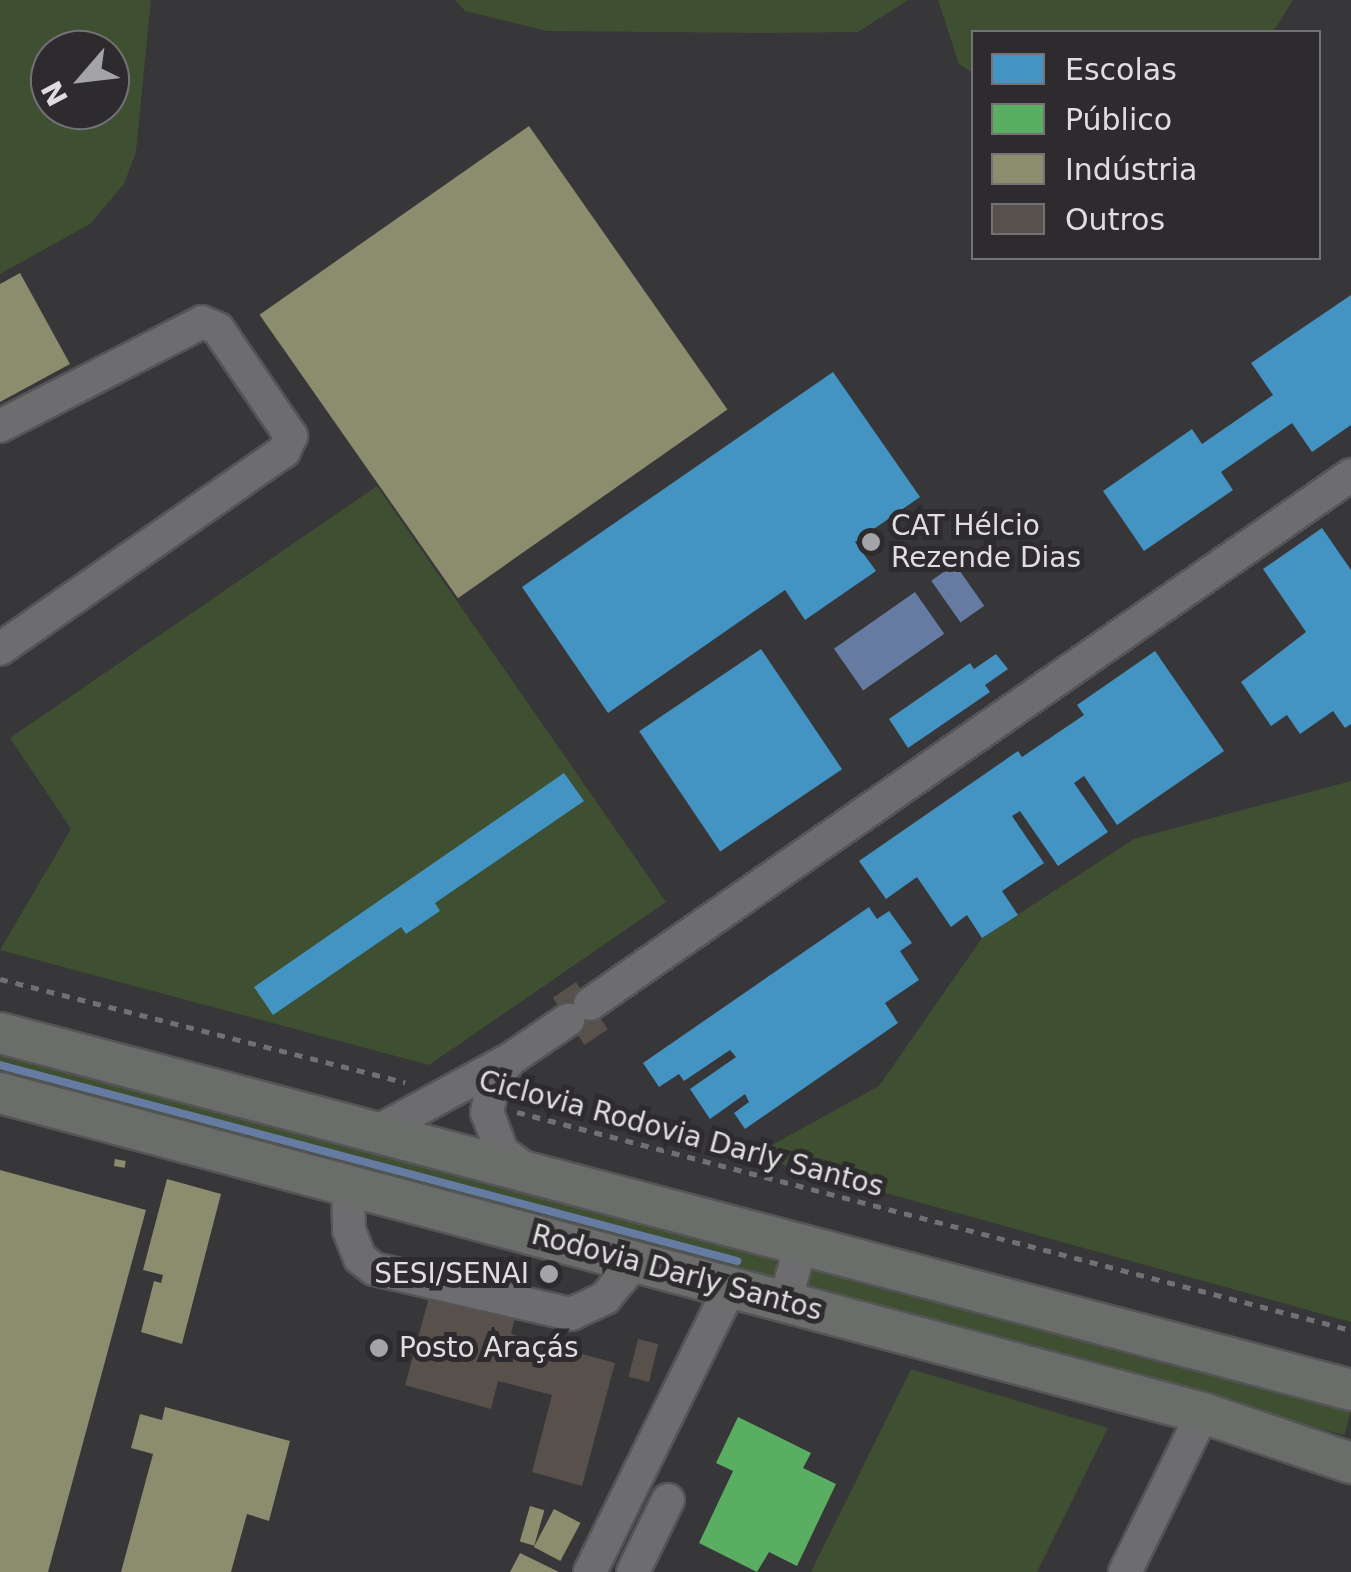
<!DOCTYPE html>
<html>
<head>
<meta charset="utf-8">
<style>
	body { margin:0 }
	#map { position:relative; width:1351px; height:1572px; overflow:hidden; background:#373638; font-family:"DejaVu Sans",sans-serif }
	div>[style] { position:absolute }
	.green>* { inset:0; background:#3f4f32; transform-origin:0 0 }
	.water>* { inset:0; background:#657ba1; transform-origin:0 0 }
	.schools>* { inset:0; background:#4393c3; transform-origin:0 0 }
	.public>* { inset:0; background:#5aae61 }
	.industry>* { inset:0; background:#8c8c6e; transform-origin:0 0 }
	.stream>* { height:8px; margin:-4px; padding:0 4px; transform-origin:4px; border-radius:4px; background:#657ba1 }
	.building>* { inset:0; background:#58504b; transform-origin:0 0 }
	.path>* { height:5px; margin-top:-2.5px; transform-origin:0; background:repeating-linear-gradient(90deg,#717072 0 8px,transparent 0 16px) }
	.roads { filter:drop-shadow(2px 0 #555456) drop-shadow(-2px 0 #555456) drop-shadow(0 2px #555456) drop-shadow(0 -2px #555456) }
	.minor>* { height:32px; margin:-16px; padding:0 16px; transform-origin:16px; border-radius:16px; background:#6d6c6e }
	.major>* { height:40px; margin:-20px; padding:0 20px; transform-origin:20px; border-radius:20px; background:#6a6d6a }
	.dots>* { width:28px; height:28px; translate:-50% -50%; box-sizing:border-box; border:5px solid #2e2b2f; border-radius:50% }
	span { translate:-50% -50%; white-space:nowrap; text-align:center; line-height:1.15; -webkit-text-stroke:10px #2e2b2f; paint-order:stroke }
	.poi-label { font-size:28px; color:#dfdde0 }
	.left { translate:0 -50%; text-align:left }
	.right { translate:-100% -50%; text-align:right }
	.street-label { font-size:28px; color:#dfdde0 }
	.legend { position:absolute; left:971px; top:30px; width:350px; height:230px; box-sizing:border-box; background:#2e2b2f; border:2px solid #757276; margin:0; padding:12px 18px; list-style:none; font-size:30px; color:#dfdde0 }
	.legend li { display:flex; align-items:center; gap:20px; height:50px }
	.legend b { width:50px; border:2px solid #757276 }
	.north { position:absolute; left:30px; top:30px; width:100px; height:100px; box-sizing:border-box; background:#2e2b2f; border:2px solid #757276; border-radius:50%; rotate:242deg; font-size:28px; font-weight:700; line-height:40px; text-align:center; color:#dfdde0 }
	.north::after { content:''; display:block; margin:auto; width:35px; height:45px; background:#a4a3a5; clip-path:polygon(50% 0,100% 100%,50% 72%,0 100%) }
</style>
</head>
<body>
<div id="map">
	<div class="green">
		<i style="clip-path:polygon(evenodd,0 0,151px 0,136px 152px,124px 184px,90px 224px,0 274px,0 0,50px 50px,110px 50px,110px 110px,50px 110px,50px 50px)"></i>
		<i style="clip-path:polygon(455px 0,908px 0,858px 32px,769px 33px,547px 31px,465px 11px)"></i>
		<i style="clip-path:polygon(938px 0,1293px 0,1273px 32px,974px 32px,973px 73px,959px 64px)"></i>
		<i style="clip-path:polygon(377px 486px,666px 902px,429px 1065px,0 950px,71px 829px,10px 738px)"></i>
		<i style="clip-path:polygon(1351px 781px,1351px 1322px,752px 1156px,879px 1086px,982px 938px,1134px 839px)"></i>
		<i style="clip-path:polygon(0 1053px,772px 1257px,780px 1267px,777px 1283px,0 1076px)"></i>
		<i style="left:809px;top:1266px;width:561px;height:25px;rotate:15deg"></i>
		<i style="clip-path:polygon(911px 1369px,1108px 1428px,1037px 1572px,811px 1572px)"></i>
	</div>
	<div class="water">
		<i style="left:955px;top:564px;width:51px;height:29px;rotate:55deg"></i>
		<i style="left:915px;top:592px;width:51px;height:99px;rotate:55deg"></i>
	</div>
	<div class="schools">
		<i style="clip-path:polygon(1351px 295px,1351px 425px,1312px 452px,1292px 423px,1221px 472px,1233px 490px,1144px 551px,1103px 491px,1192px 429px,1202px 444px,1273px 395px,1251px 363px)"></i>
		<i style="clip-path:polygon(833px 372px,920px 497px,855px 542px,876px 571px,805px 620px,785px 590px,608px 713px,522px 587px)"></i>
		<i style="clip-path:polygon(1322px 528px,1351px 570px,1351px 724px,1345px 728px,1333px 711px,1300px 734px,1287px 715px,1271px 726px,1241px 682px,1306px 632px,1263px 569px)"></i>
		<i style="left:761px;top:649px;width:145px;height:147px;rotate:56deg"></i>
		<i style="clip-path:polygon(1155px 651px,1224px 751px,1117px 825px,1084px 776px,1074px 783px,1108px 832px,1058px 866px,1020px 811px,1012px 816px,1044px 863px,1002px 891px,1018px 915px,982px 938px,967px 915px,951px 927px,917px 877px,886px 899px,859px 861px,1018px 751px,1022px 757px,1084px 715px,1077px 705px)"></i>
		<i style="clip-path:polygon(996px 654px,1008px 669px,985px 685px,990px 692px,908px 748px,889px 719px,970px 663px,974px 669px)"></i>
		<i style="clip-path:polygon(564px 773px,584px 801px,435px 903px,440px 911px,406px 934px,401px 927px,273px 1015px,254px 987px)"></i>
		<i style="clip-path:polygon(869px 907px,877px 919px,889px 911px,912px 943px,900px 951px,919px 980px,885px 1003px,898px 1023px,745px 1129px,734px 1113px,749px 1102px,745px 1094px,710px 1119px,690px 1089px,736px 1057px,730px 1050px,684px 1081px,679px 1074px,659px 1087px,643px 1063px)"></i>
	</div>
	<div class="public">
		<i style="clip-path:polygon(738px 1417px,811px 1453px,803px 1468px,836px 1484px,797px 1566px,769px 1552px,757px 1572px,699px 1543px,733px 1471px,716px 1463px)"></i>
	</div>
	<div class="industry">
		<i style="left:529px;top:126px;width:346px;height:329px;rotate:55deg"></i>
		<i style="clip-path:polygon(20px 273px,70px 364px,0 402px,0 284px)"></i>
		<i style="left:115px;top:1159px;width:11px;height:7px;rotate:10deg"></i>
		<i style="clip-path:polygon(0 1170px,146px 1210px,48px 1572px,0 1572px)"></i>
		<i style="clip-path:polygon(167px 1179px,221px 1194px,182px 1344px,141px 1332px,154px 1281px,161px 1283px,163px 1275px,143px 1270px)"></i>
		<i style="clip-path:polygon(165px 1407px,290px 1441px,269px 1521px,247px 1514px,231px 1572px,121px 1572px,153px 1454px,131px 1448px,140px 1414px,162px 1420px)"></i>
		<i style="left:530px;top:1506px;width:15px;height:37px;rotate:16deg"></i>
		<i style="left:554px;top:1509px;width:30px;height:43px;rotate:28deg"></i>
		<i style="clip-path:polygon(520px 1553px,559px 1572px,510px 1572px)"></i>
	</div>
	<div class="stream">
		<i style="left:0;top:1065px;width:763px;rotate:14.89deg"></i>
	</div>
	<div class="building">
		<i style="left:576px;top:982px;width:57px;height:28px;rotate:56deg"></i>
		<i style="clip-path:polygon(434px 1279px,519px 1303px,511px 1334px,615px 1363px,582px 1486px,532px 1472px,552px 1395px,498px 1381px,491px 1409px,405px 1385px)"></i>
		<i style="left:638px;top:1339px;width:21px;height:39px;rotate:14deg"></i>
	</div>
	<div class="path">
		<i style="left:0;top:979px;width:418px;rotate:14.3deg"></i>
		<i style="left:517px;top:1112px;width:862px;rotate:14.65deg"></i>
	</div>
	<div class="roads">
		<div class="minor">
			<i style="left:0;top:426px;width:227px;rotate:-27.2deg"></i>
			<i style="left:202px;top:322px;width:17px;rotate:24deg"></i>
			<i style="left:218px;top:329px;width:130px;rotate:55.7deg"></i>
			<i style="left:291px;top:436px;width:17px;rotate:115deg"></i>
			<i style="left:284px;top:451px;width:346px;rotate:145.1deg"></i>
			<i style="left:590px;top:1004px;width:927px;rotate:-34.8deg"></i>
			<i style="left:508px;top:1062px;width:25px;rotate:127deg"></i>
			<i style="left:493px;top:1082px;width:31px;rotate:101deg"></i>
			<i style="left:487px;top:1112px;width:43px;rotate:69.4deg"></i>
			<i style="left:502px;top:1152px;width:27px;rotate:36deg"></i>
			<i style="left:380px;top:1130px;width:150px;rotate:-28.6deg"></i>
			<i style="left:512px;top:1058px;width:68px;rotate:-34.2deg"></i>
			<i style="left:348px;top:1185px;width:45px;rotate:88.7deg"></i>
			<i style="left:349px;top:1230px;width:30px;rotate:69deg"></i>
			<i style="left:360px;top:1258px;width:18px;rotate:38deg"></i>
			<i style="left:374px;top:1269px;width:202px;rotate:12.9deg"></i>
			<i style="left:571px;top:1314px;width:38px;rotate:-25deg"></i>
			<i style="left:605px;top:1298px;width:47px;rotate:-50.2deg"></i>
			<i style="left:785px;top:1302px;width:60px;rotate:-74.6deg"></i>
			<i style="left:590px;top:1572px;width:317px;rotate:-63.8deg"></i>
			<i style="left:633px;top:1572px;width:80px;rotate:-64.1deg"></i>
			<i style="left:1125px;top:1572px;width:177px;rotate:-63.9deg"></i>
		</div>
		<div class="major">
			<i style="left:0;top:1033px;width:1397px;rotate:14.8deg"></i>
			<i style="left:0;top:1093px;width:1245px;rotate:14.9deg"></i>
			<i style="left:1203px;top:1413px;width:156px;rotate:18.7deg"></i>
		</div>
	</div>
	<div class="dots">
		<i style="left:871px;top:542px;background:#a4a3a5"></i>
		<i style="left:549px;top:1274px;background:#a4a3a5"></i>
		<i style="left:379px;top:1348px;background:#a4a3a5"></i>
	</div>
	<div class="poi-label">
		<span class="left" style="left:891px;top:542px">CAT Hélcio<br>Rezende Dias</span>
		<span class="right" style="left:529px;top:1274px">SESI/SENAI</span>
		<span class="left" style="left:399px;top:1348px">Posto Araçás</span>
	</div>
	<div class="street-label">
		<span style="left:681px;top:1134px;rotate:15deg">Ciclovia Rodovia Darly Santos</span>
		<span style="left:677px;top:1273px;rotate:15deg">Rodovia Darly Santos</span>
	</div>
	<ul class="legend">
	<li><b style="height:28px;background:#4393c3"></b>Escolas</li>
	<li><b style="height:28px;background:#5aae61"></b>Público</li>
	<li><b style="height:28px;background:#8c8c6e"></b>Indústria</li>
	<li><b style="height:28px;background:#58504b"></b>Outros</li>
	</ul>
	<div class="north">N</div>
</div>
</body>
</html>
